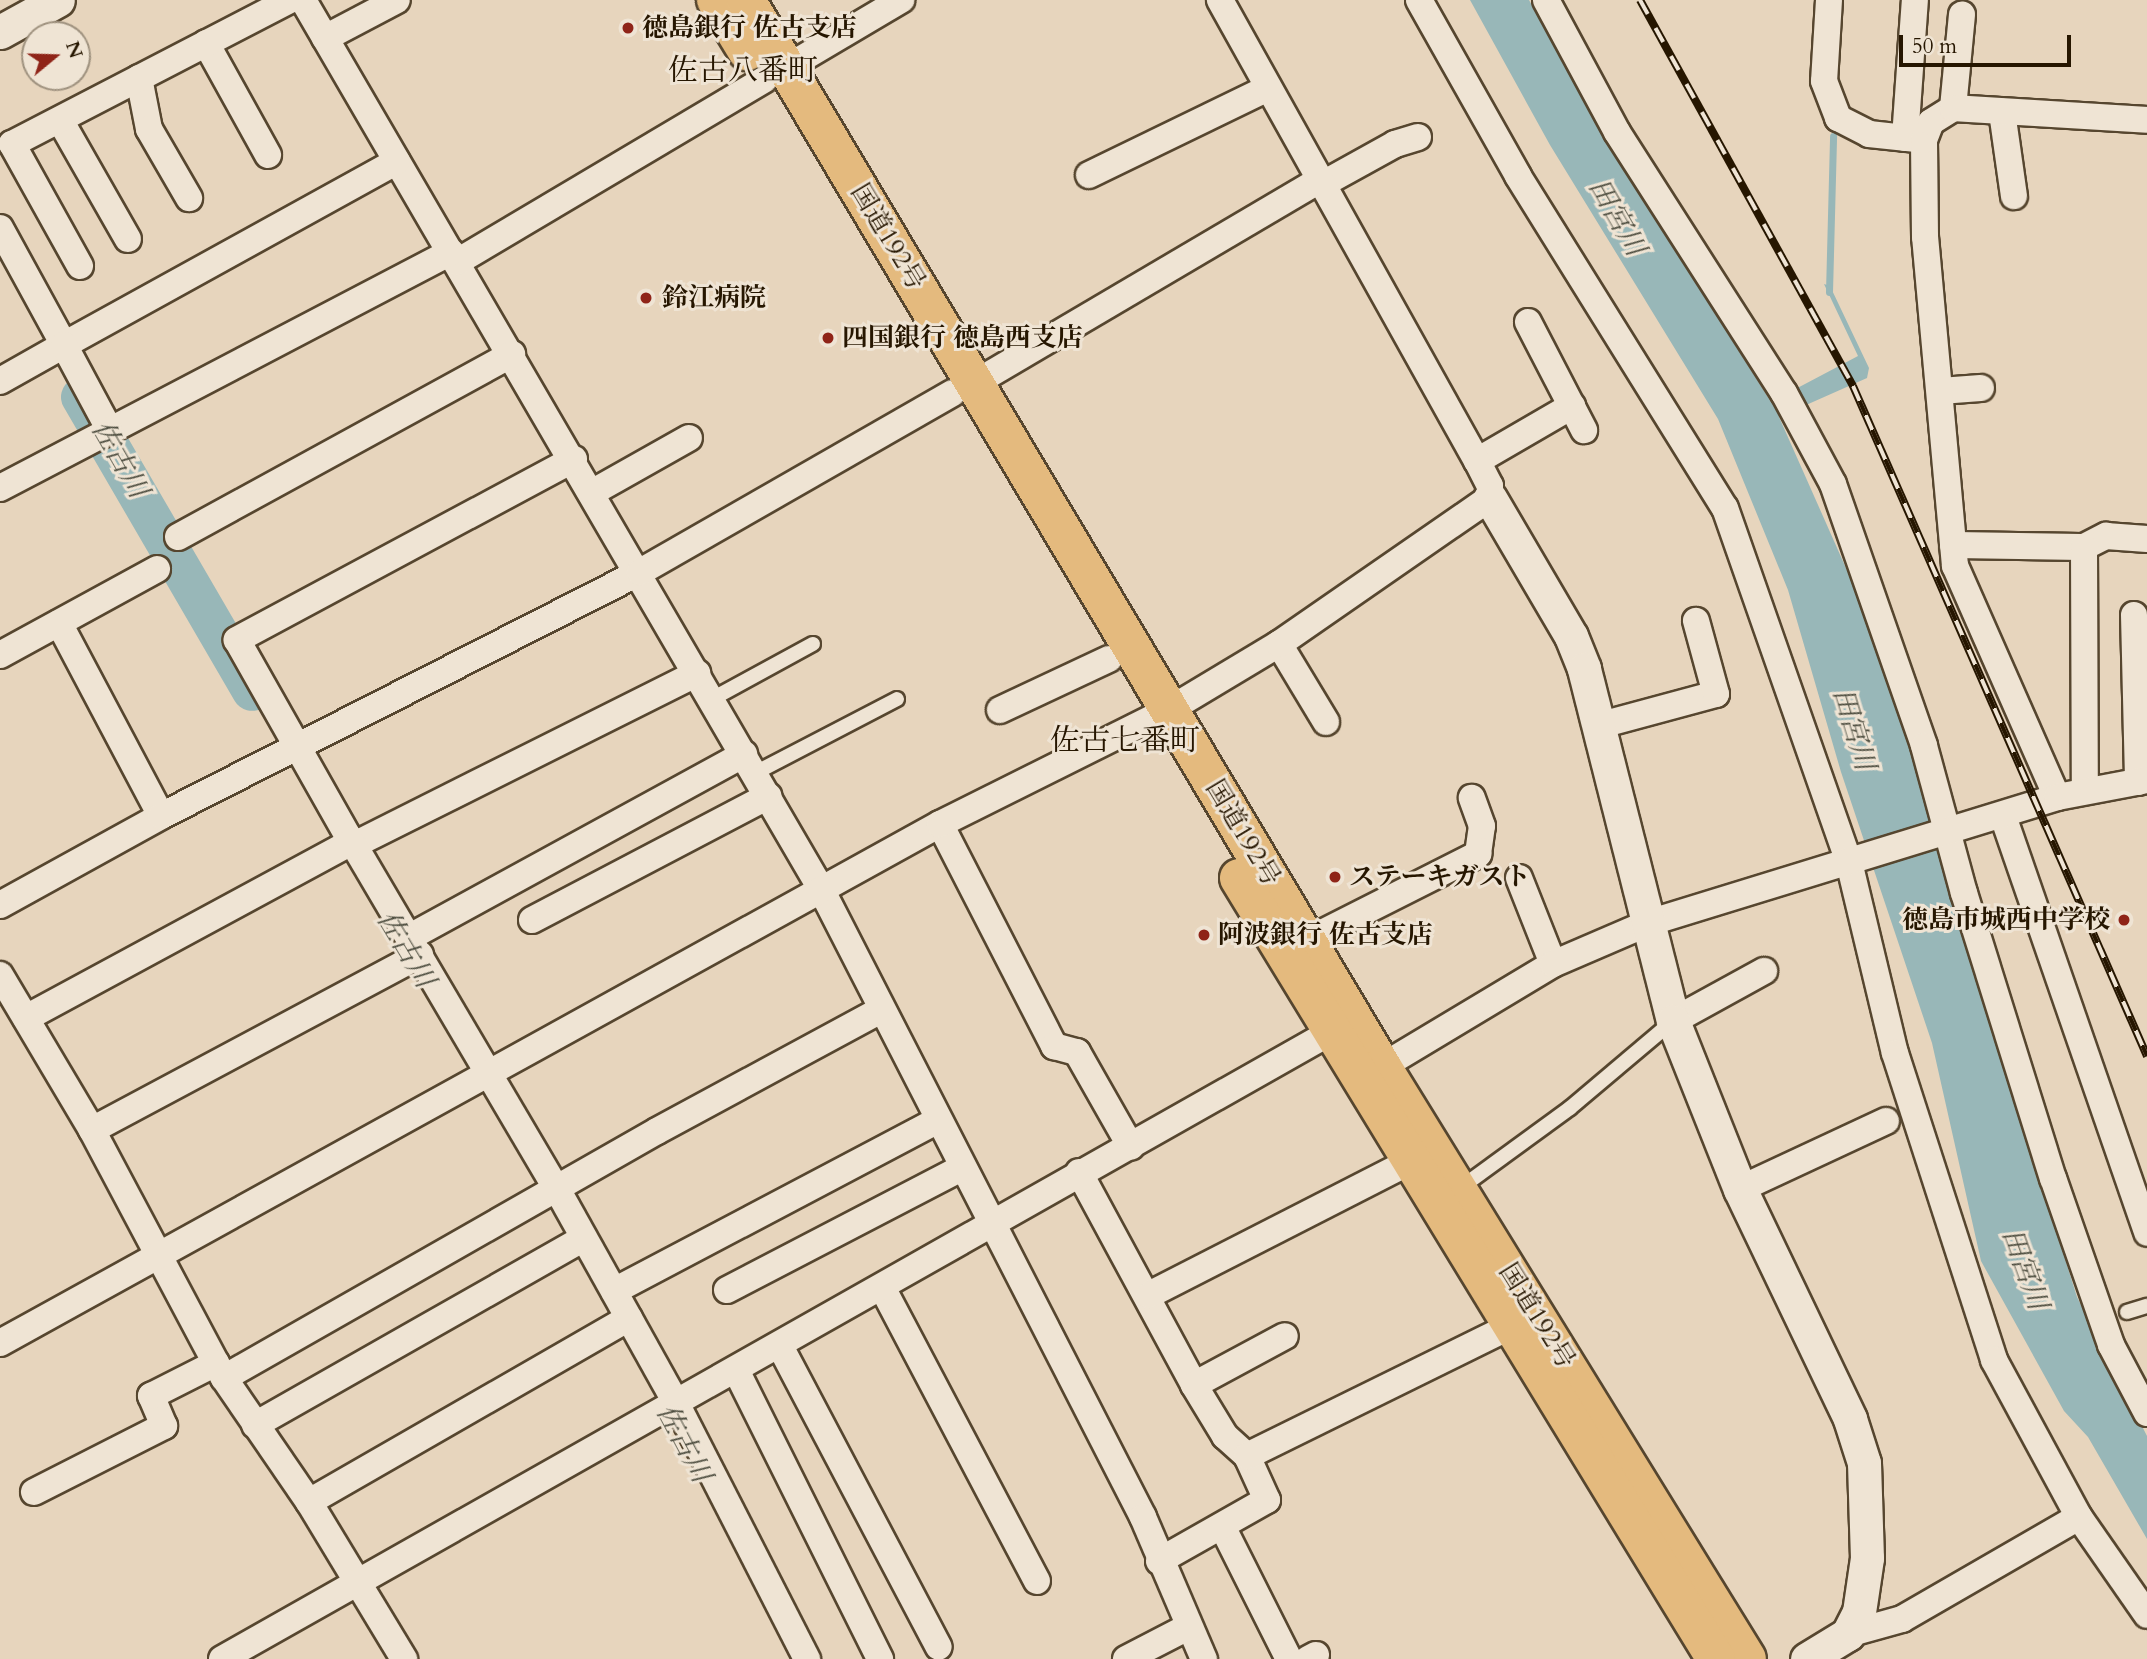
<!DOCTYPE html>
<html>
<head>
<meta charset="utf-8">
<style>
	body { margin:0 }
	#map { position:relative; width:2147px; height:1659px; overflow:hidden; background:#e7d5bd; font-family:Cardo,"Noto Serif JP",serif }
	div>[style] { position:absolute }
	.water>* { inset:0; background:#98b7b8 }
	.stream>* { height:7px; margin:-3.5px; padding:0 3.5px; transform-origin:3.5px; border-radius:3.5px; background:#98b7b8 }
	.river>* { height:40px; margin:-20px; padding:0 20px; transform-origin:20px; border-radius:20px; background:#98b7b8 }
	.roads { filter:drop-shadow(2px 0 #56462f) drop-shadow(-2px 0 #56462f) drop-shadow(0 2px #56462f) drop-shadow(0 -2px #56462f) }
	.service>* { height:14px; margin:-7px; padding:0 7px; transform-origin:7px; border-radius:7px; background:#efe4d4 }
	.minor>* { height:26px; margin:-13px; padding:0 13px; transform-origin:13px; border-radius:13px; background:#efe4d4 }
	.tertiary>* { height:33px; margin:-16.5px; padding:0 16.5px; transform-origin:16.5px; border-radius:16.5px; background:#efe4d4 }
	.trunk>* { height:38px; margin:-19px; padding:0 19px; transform-origin:19px; border-radius:19px; background:#e4ba7e }
	.rail>* { height:8px; margin-top:-4px; transform-origin:0; background:repeating-linear-gradient(90deg,#efe4d4 0 16px,#261600 0 32px); box-sizing:border-box; border-block:2px solid #261600 }
	.dots>* { width:19px; height:19px; translate:-50% -50%; box-sizing:border-box; border:4px solid #efe4d4; border-radius:50% }
	span { translate:-50% -50%; white-space:nowrap; text-align:center; line-height:1.15; -webkit-text-stroke:6px #efe4d4; paint-order:stroke }
	.poi-label { font-size:26px; color:#261600; font-weight:700 }
	.left { translate:0 -50%; text-align:left }
	.right { translate:-100% -50%; text-align:right }
	.street-label { font-size:26px; color:#261600 }
	.water-label { font-size:28px; color:#4e4e40; font-style:italic }
	.quarter-label { font-size:30px; color:#261600 }
	.north { position:absolute; left:21px; top:21px; width:70px; height:70px; box-sizing:border-box; background:#efe4d4; border:2px solid #9f927f; border-radius:50%; rotate:71deg; font-size:19px; font-weight:700; line-height:28px; text-align:center; color:#261600 }
	.north::after { content:''; display:block; margin:auto; width:24px; height:32px; background:#8f2418; clip-path:polygon(50% 0,100% 100%,50% 72%,0 100%) }
	.scale { position:absolute; left:1899px; top:35px; width:172px; height:32px; box-sizing:border-box; border:4px solid #261600; border-top:0; padding-left:9px; font-size:21px; line-height:24px; white-space:nowrap; color:#261600; -webkit-text-stroke:5px #efe4d4; paint-order:stroke }
</style>
</head>
<body>
<div id="map">
	<div class="water">
		<i style="clip-path:polygon(1470px 0,1529px 0,1602px 134px,1771px 402px,1858px 356px,1824px 284px,1830px 286px,1869px 368px,1867px 378px,1779px 417px,1877px 638px,1915px 748px,1944px 873px,2077px 1297px,2147px 1436px,2147px 1539px,2088px 1437px,2064px 1411px,1981px 1261px,1932px 1043px,1841px 772px,1788px 590px,1718px 419px,1550px 145px)"></i>
	</div>
	<div class="stream">
		<i style="left:1829px;top:292px;width:156px;rotate:-88.5deg"></i>
	</div>
	<div class="river">
		<i style="left:81px;top:397px;width:340px;rotate:59.8deg"></i>
	</div>
	<div class="roads">
		<div class="service">
			<i style="left:712px;top:699px;width:115px;rotate:-28.6deg"></i>
			<i style="left:755px;top:773px;width:160px;rotate:-27.5deg"></i>
			<i style="left:1459px;top:1189px;width:137px;rotate:-36.1deg"></i>
			<i style="left:1570px;top:1108px;width:135px;rotate:-40.2deg"></i>
			<i style="left:2127px;top:1312px;width:21px;rotate:-17deg"></i>
		</div>
		<div class="minor">
			<i style="left:303px;top:0;width:1029px;rotate:59.77deg"></i>
			<i style="left:821px;top:889px;width:706px;rotate:62.85deg"></i>
			<i style="left:1143px;top:1517px;width:155px;rotate:66.8deg"></i>
			<i style="left:1419px;top:0;width:202px;rotate:60.6deg"></i>
			<i style="left:1518px;top:176px;width:391px;rotate:58.1deg"></i>
			<i style="left:1725px;top:508px;width:375px;rotate:70.7deg"></i>
			<i style="left:1849px;top:862px;width:196px;rotate:76.5deg"></i>
			<i style="left:1895px;top:1053px;width:323px;rotate:72.1deg"></i>
			<i style="left:1994px;top:1360px;width:179px;rotate:61.6deg"></i>
			<i style="left:2079px;top:1517px;width:119px;rotate:55.2deg"></i>
			<i style="left:1546px;top:0;width:150px;rotate:61.7deg"></i>
			<i style="left:1617px;top:132px;width:310px;rotate:57.4deg"></i>
			<i style="left:1784px;top:393px;width:103px;rotate:61.7deg"></i>
			<i style="left:1833px;top:484px;width:277px;rotate:70.8deg"></i>
			<i style="left:1924px;top:746px;width:152px;rotate:74.8deg"></i>
			<i style="left:1964px;top:893px;width:299px;rotate:72.7deg"></i>
			<i style="left:2053px;top:1178px;width:177px;rotate:70.8deg"></i>
			<i style="left:2111px;top:1345px;width:77px;rotate:62.1deg"></i>
			<i style="left:1829px;top:0;width:81px;rotate:93.5deg"></i>
			<i style="left:1824px;top:81px;width:40px;rotate:69deg"></i>
			<i style="left:1838px;top:118px;width:35px;rotate:27deg"></i>
			<i style="left:1869px;top:134px;width:55px;rotate:6.2deg"></i>
			<i style="left:325px;top:38px;width:81px;rotate:-27.8deg"></i>
			<i style="left:206px;top:43px;width:128px;rotate:61deg"></i>
			<i style="left:786px;top:68px;width:134px;rotate:-30.6deg"></i>
			<i style="left:139px;top:78px;width:52px;rotate:78.9deg"></i>
			<i style="left:149px;top:129px;width:80px;rotate:59.9deg"></i>
			<i style="left:1953px;top:108px;width:94px;rotate:-84.5deg"></i>
			<i style="left:2002px;top:112px;width:85px;rotate:81.9deg"></i>
			<i style="left:60px;top:120px;width:137px;rotate:60.3deg"></i>
			<i style="left:1905px;top:138px;width:138px;rotate:-85.9deg"></i>
			<i style="left:1089px;top:175px;width:199px;rotate:-25.9deg"></i>
			<i style="left:1321px;top:185px;width:85px;rotate:-29deg"></i>
			<i style="left:1395px;top:144px;width:24px;rotate:-17deg"></i>
			<i style="left:0;top:228px;width:133px;rotate:61.3deg"></i>
			<i style="left:64px;top:345px;width:380px;rotate:-28.9deg"></i>
			<i style="left:457px;top:262px;width:357px;rotate:-30.7deg"></i>
			<i style="left:80px;top:266px;width:140px;rotate:-119.1deg"></i>
			<i style="left:12px;top:144px;width:313px;rotate:-27.4deg"></i>
			<i style="left:1528px;top:322px;width:122px;rotate:62.6deg"></i>
			<i style="left:0;top:381px;width:73px;rotate:-29.4deg"></i>
			<i style="left:64px;top:345px;width:95px;rotate:61.8deg"></i>
			<i style="left:975px;top:383px;width:398px;rotate:-30.5deg"></i>
			<i style="left:1940px;top:391px;width:41px;rotate:-4.2deg"></i>
			<i style="left:574px;top:459px;width:383px;rotate:151.8deg"></i>
			<i style="left:237px;top:640px;width:225px;rotate:60.5deg"></i>
			<i style="left:348px;top:836px;width:11px;rotate:56deg"></i>
			<i style="left:354px;top:845px;width:384px;rotate:-26.6deg"></i>
			<i style="left:1477px;top:461px;width:110px;rotate:-30.1deg"></i>
			<i style="left:0;top:488px;width:509px;rotate:-27.62deg"></i>
			<i style="left:593px;top:492px;width:110px;rotate:-29.4deg"></i>
			<i style="left:178px;top:537px;width:381px;rotate:-28.7deg"></i>
			<i style="left:1953px;top:545px;width:131px;rotate:0.9deg"></i>
			<i style="left:2084px;top:547px;width:244px;rotate:89.8deg"></i>
			<i style="left:2084px;top:547px;width:25px;rotate:-27deg"></i>
			<i style="left:2106px;top:536px;width:41px;rotate:4.2deg"></i>
			<i style="left:2134px;top:615px;width:167px;rotate:88.6deg"></i>
			<i style="left:59px;top:623px;width:218px;rotate:62.1deg"></i>
			<i style="left:1279px;top:644px;width:91px;rotate:58.9deg"></i>
			<i style="left:0;top:655px;width:179px;rotate:-28.7deg"></i>
			<i style="left:1000px;top:710px;width:120px;rotate:-25.1deg"></i>
			<i style="left:1601px;top:725px;width:119px;rotate:-15.1deg"></i>
			<i style="left:1716px;top:694px;width:76px;rotate:-105.3deg"></i>
			<i style="left:2057px;top:797px;width:253px;rotate:-113.8deg"></i>
			<i style="left:1955px;top:566px;width:330px;rotate:-95.2deg"></i>
			<i style="left:1925px;top:237px;width:97px;rotate:-90.6deg"></i>
			<i style="left:1924px;top:140px;width:19px;rotate:-69deg"></i>
			<i style="left:1931px;top:122px;width:26px;rotate:-32deg"></i>
			<i style="left:1953px;top:108px;width:194px;rotate:3.5deg"></i>
			<i style="left:2003px;top:816px;width:441px;rotate:70.9deg"></i>
			<i style="left:940px;top:824px;width:250px;rotate:62.8deg"></i>
			<i style="left:1054px;top:1046px;width:24px;rotate:15deg"></i>
			<i style="left:1077px;top:1052px;width:109px;rotate:60.4deg"></i>
			<i style="left:354px;top:845px;width:399px;rotate:59.5deg"></i>
			<i style="left:557px;top:1189px;width:245px;rotate:60.9deg"></i>
			<i style="left:676px;top:1403px;width:288px;rotate:62.9deg"></i>
			<i style="left:1519px;top:878px;width:92px;rotate:68.4deg"></i>
			<i style="left:0;top:905px;width:184px;rotate:-28.9deg"></i>
			<i style="left:161px;top:816px;width:538px;rotate:-26.99deg"></i>
			<i style="left:640px;top:572px;width:360px;rotate:-29.8deg"></i>
			<i style="left:532px;top:920px;width:267px;rotate:-27.7deg"></i>
			<i style="left:410px;top:937px;width:381px;rotate:-28.7deg"></i>
			<i style="left:1308px;top:940px;width:191px;rotate:-26.8deg"></i>
			<i style="left:1478px;top:854px;width:28px;rotate:-82deg"></i>
			<i style="left:1482px;top:826px;width:30px;rotate:-110deg"></i>
			<i style="left:0;top:975px;width:180px;rotate:59.3deg"></i>
			<i style="left:92px;top:1130px;width:281px;rotate:62deg"></i>
			<i style="left:224px;top:1378px;width:150px;rotate:55.6deg"></i>
			<i style="left:309px;top:1502px;width:184px;rotate:58.8deg"></i>
			<i style="left:26px;top:1018px;width:370px;rotate:-28.4deg"></i>
			<i style="left:1673px;top:1021px;width:104px;rotate:-28.8deg"></i>
			<i style="left:1383px;top:1066px;width:198px;rotate:-31deg"></i>
			<i style="left:1553px;top:964px;width:103px;rotate:-23.3deg"></i>
			<i style="left:1648px;top:923px;width:428px;rotate:-17.1deg"></i>
			<i style="left:2057px;top:797px;width:92px;rotate:-10.7deg"></i>
			<i style="left:92px;top:1130px;width:372px;rotate:-28.1deg"></i>
			<i style="left:1079px;top:1172px;width:242px;rotate:61.6deg"></i>
			<i style="left:1194px;top:1385px;width:60px;rotate:58.7deg"></i>
			<i style="left:1225px;top:1436px;width:30px;rotate:42deg"></i>
			<i style="left:1740px;top:1189px;width:161px;rotate:-25deg"></i>
			<i style="left:883px;top:1289px;width:330px;rotate:62.2deg"></i>
			<i style="left:727px;top:1290px;width:266px;rotate:-27.5deg"></i>
			<i style="left:614px;top:1291px;width:366px;rotate:-27.8deg"></i>
			<i style="left:1149px;top:1295px;width:292px;rotate:-27.1deg"></i>
			<i style="left:0;top:1343px;width:1074px;rotate:-28.9deg"></i>
			<i style="left:940px;top:824px;width:256px;rotate:-26.5deg"></i>
			<i style="left:1169px;top:710px;width:128px;rotate:-31deg"></i>
			<i style="left:1279px;top:644px;width:257px;rotate:-34.7deg"></i>
			<i style="left:1490px;top:498px;width:12px;rotate:-90deg"></i>
			<i style="left:1490px;top:486px;width:28px;rotate:-117deg"></i>
			<i style="left:1477px;top:461px;width:528px;rotate:-119.14deg"></i>
			<i style="left:780px;top:1346px;width:340px;rotate:62.2deg"></i>
			<i style="left:736px;top:1370px;width:323px;rotate:63.5deg"></i>
			<i style="left:224px;top:1378px;width:498px;rotate:-29.7deg"></i>
			<i style="left:657px;top:1131px;width:255px;rotate:-28.4deg"></i>
			<i style="left:1194px;top:1385px;width:103px;rotate:-28.3deg"></i>
			<i style="left:255px;top:1425px;width:378px;rotate:-29.6deg"></i>
			<i style="left:34px;top:1492px;width:146px;rotate:-26.9deg"></i>
			<i style="left:164px;top:1426px;width:33px;rotate:-113deg"></i>
			<i style="left:151px;top:1396px;width:73px;rotate:-26.9deg"></i>
			<i style="left:309px;top:1502px;width:369px;rotate:-29.9deg"></i>
			<i style="left:1222px;top:1526px;width:149px;rotate:63.3deg"></i>
			<i style="left:1159px;top:1561px;width:124px;rotate:-29.5deg"></i>
			<i style="left:1267px;top:1500px;width:48px;rotate:-114.4deg"></i>
			<i style="left:1247px;top:1456px;width:294px;rotate:-26.2deg"></i>
			<i style="left:1848px;top:1634px;width:56px;rotate:-15.5deg"></i>
			<i style="left:1902px;top:1619px;width:204px;rotate:-30deg"></i>
			<i style="left:222px;top:1659px;width:1274px;rotate:-29.48deg"></i>
			<i style="left:1126px;top:1659px;width:70px;rotate:-27.3deg"></i>
			<i style="left:1308px;top:1659px;width:9px;rotate:-27deg"></i>
		</div>
		<div class="tertiary">
			<i style="left:0;top:32px;width:66px;rotate:-28.9deg"></i>
			<i style="left:1490px;top:498px;width:160px;rotate:59.6deg"></i>
			<i style="left:1571px;top:636px;width:35px;rotate:68deg"></i>
			<i style="left:1584px;top:669px;width:363px;rotate:75.8deg"></i>
			<i style="left:1673px;top:1021px;width:181px;rotate:68.3deg"></i>
			<i style="left:1740px;top:1189px;width:255px;rotate:64.4deg"></i>
			<i style="left:1850px;top:1419px;width:46px;rotate:72.3deg"></i>
			<i style="left:1864px;top:1463px;width:95px;rotate:88.2deg"></i>
			<i style="left:1867px;top:1558px;width:55px;rotate:98.4deg"></i>
			<i style="left:1859px;top:1612px;width:25px;rotate:117deg"></i>
			<i style="left:1848px;top:1634px;width:48px;rotate:148.6deg"></i>
		</div>
		<div class="trunk">
			<i style="left:716px;top:0;width:60px;rotate:58.7deg"></i>
			<i style="left:746px;top:0;width:1242px;rotate:59.2deg"></i>
			<i style="left:1382px;top:1067px;width:695px;rotate:58.34deg"></i>
			<i style="left:1239px;top:878px;width:915px;rotate:58.59deg"></i>
		</div>
	</div>
	<div class="rail">
		<i style="left:1640px;top:0;width:441px;rotate:61.1deg"></i>
		<i style="left:1853px;top:386px;width:732px;rotate:66.31deg"></i>
	</div>
	<div class="dots">
		<i style="left:628px;top:28px;background:#8f2418"></i>
		<i style="left:646px;top:298px;background:#8f2418"></i>
		<i style="left:828px;top:338px;background:#8f2418"></i>
		<i style="left:1335px;top:877px;background:#8f2418"></i>
		<i style="left:2124px;top:920px;background:#8f2418"></i>
		<i style="left:1204px;top:935px;background:#8f2418"></i>
	</div>
	<div class="poi-label">
		<span class="left" style="left:642px;top:28px">徳島銀行 佐古支店</span>
		<span class="left" style="left:662px;top:298px">鈴江病院</span>
		<span class="left" style="left:842px;top:338px">四国銀行 徳島西支店</span>
		<span class="left" style="left:1349px;top:877px">ステーキガスト</span>
		<span class="right" style="left:2110px;top:920px">徳島市城西中学校</span>
		<span class="left" style="left:1218px;top:935px">阿波銀行 佐古支店</span>
	</div>
	<div class="street-label">
		<span style="left:888px;top:237px;rotate:59deg">国道192号</span>
		<span style="left:1243px;top:833px;rotate:59deg">国道192号</span>
		<span style="left:1537px;top:1316px;rotate:58deg">国道192号</span>
	</div>
	<div class="water-label">
		<span style="left:1617px;top:217px;rotate:60deg">田宮川</span>
		<span style="left:120px;top:459px;rotate:60deg">佐古川</span>
		<span style="left:1854px;top:729px;rotate:73deg">田宮川</span>
		<span style="left:406px;top:949px;rotate:59deg">佐古川</span>
		<span style="left:2025px;top:1269px;rotate:70deg">田宮川</span>
		<span style="left:684px;top:1443px;rotate:62deg">佐古川</span>
	</div>
	<div class="quarter-label">
		<span style="left:743px;top:71px">佐古八番町</span>
		<span style="left:1125px;top:741px">佐古七番町</span>
	</div>
	<div class="north">N</div>
	<div class="scale">50 m</div>
</div>
</body>
</html>
